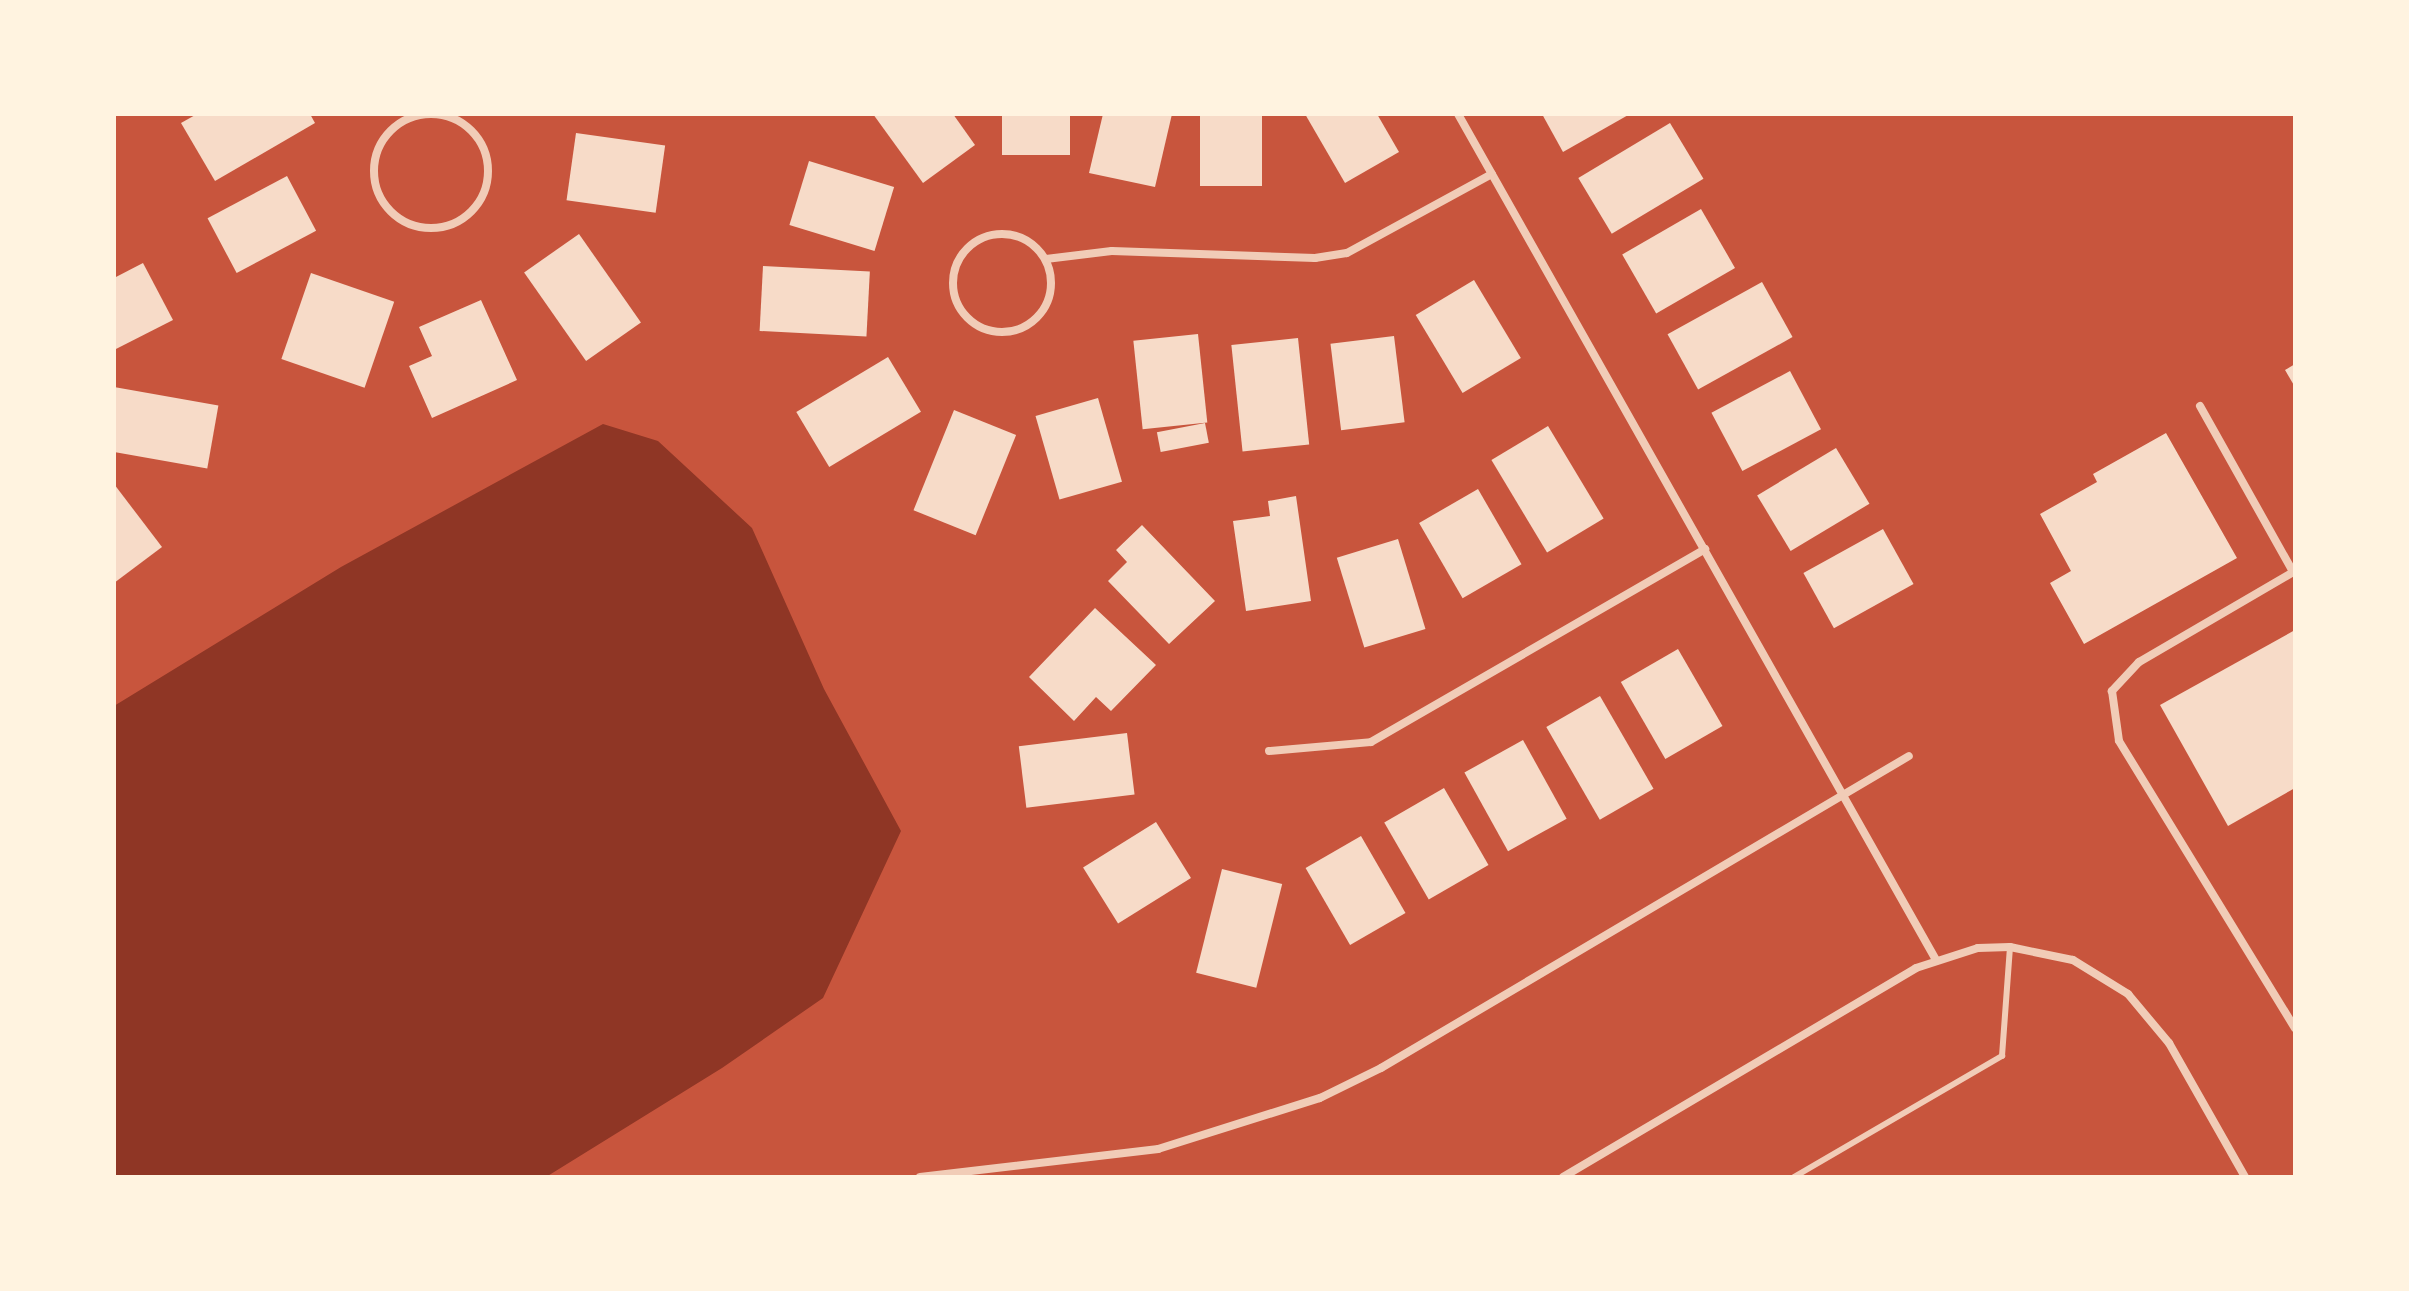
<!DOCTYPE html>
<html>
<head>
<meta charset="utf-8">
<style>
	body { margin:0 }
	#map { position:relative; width:2409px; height:1291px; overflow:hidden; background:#c8553d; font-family:"Alegreya Sans",sans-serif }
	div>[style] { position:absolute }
	.water>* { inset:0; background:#8f3625 }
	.building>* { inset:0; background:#f7dbc8; transform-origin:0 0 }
	.service>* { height:6px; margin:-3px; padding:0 3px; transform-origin:3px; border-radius:3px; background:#f1ccb7 }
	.minor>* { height:8px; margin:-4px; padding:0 4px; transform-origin:4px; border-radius:4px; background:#f1ccb7 }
	.minor>.ring { margin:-4px; padding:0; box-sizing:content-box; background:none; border:8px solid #f1ccb7; border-radius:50% }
	span { translate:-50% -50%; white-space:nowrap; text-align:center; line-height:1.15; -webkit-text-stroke:6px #fff3e0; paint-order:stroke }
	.frame { position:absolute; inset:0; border:116px solid #fff3e0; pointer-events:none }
</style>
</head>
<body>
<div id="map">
	<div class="water">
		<i style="clip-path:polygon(603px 424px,658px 441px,752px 528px,824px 689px,901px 831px,823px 998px,722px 1068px,546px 1177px,114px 1177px,114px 706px,341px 567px)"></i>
	</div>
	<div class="building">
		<i style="clip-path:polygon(197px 114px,310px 114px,315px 123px,215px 181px,181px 123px)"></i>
		<i style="clip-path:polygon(873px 114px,953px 114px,975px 145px,923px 183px)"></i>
		<i style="left:1002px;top:114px;width:68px;height:41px"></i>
		<i style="clip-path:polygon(1103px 114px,1172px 114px,1155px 187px,1089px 173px)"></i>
		<i style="left:1200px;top:114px;width:62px;height:72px"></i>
		<i style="clip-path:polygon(1305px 114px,1377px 114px,1399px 152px,1345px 183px)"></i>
		<i style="clip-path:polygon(1542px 114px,1630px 114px,1563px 152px)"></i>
		<i style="left:1670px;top:123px;width:65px;height:107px;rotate:59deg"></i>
		<i style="left:576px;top:133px;width:90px;height:68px;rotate:8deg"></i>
		<i style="left:809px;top:161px;width:89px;height:67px;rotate:17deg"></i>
		<i style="left:287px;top:176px;width:62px;height:90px;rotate:62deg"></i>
		<i style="left:1701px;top:209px;width:68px;height:91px;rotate:60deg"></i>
		<i style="left:579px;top:234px;width:108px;height:67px;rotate:55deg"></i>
		<i style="clip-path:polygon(143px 263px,173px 320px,114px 350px,114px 278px)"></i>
		<i style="left:763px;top:266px;width:107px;height:65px;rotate:3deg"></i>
		<i style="left:311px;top:273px;width:88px;height:91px;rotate:19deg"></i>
		<i style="left:1474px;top:280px;width:91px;height:68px;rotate:59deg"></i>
		<i style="left:1762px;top:282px;width:63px;height:108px;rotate:61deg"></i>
		<i style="clip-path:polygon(481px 300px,517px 380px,432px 418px,409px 366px,432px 356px,419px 327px)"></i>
		<i style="left:1198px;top:334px;width:89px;height:65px;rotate:84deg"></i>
		<i style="left:1394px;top:336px;width:87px;height:64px;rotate:83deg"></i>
		<i style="left:1298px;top:338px;width:107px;height:67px;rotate:84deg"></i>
		<i style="left:888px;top:357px;width:64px;height:107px;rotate:59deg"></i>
		<i style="clip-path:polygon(2295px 364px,2295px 387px,2285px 370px)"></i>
		<i style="left:1790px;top:371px;width:66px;height:89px;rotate:62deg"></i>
		<i style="left:114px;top:387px;width:106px;height:64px;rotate:10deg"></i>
		<i style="left:1098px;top:398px;width:87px;height:65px;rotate:74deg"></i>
		<i style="left:954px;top:410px;width:67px;height:108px;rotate:22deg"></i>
		<i style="left:1205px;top:423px;width:20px;height:49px;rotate:79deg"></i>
		<i style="left:1548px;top:426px;width:108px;height:66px;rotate:59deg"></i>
		<i style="clip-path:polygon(2166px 433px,2237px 558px,2084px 644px,2050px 583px,2071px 571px,2040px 514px,2097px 482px,2093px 474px)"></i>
		<i style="left:1836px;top:448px;width:65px;height:92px;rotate:59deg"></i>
		<i style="clip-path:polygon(114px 484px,162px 547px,114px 583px)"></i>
		<i style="left:1478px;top:489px;width:87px;height:68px;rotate:60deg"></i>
		<i style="clip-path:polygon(1296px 496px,1311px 601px,1246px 611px,1233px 521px,1270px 516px,1268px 501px)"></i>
		<i style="clip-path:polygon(1142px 525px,1215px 601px,1169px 644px,1108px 581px,1127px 562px,1116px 550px)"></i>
		<i style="left:1883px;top:529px;width:63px;height:91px;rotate:61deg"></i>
		<i style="left:1398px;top:539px;width:94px;height:64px;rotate:73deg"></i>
		<i style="clip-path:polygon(1095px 608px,1156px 665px,1111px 711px,1096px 697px,1074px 721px,1029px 677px)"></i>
		<i style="clip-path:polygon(2295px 630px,2295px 788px,2228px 826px,2160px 705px)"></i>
		<i style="left:1678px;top:649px;width:89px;height:66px;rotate:60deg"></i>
		<i style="left:1600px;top:696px;width:107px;height:62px;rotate:60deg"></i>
		<i style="left:1127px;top:733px;width:62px;height:109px;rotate:83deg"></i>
		<i style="left:1523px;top:740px;width:90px;height:67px;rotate:61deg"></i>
		<i style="left:1444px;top:788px;width:89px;height:69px;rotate:60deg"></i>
		<i style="left:1156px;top:822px;width:66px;height:86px;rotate:58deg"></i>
		<i style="left:1361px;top:836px;width:89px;height:64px;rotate:60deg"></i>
		<i style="left:1222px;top:869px;width:62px;height:107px;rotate:14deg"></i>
	</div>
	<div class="service">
		<i style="left:1794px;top:1177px;width:241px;rotate:-30.2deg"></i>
		<i style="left:2002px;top:1056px;width:109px;rotate:-85.8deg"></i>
	</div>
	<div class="minor">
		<i style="left:1458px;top:114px;width:972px;rotate:60.53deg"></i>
		<i class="ring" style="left:374px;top:114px;width:106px;height:106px"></i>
		<i class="ring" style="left:953px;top:234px;width:90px;height:90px"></i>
		<i style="left:1046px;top:259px;width:66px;rotate:-6.9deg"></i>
		<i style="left:1112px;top:251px;width:203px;rotate:2deg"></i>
		<i style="left:1315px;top:258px;width:32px;rotate:-9deg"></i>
		<i style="left:1347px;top:253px;width:165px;rotate:-28.6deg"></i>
		<i style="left:2200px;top:406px;width:190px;rotate:60.7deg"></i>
		<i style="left:2295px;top:571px;width:181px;rotate:149.7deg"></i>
		<i style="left:2139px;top:662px;width:40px;rotate:133deg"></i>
		<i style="left:2112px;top:691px;width:50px;rotate:82deg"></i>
		<i style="left:2119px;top:741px;width:337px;rotate:58.5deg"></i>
		<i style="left:1269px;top:751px;width:102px;rotate:-5deg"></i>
		<i style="left:1371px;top:742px;width:386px;rotate:-30deg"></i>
		<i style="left:920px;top:1177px;width:240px;rotate:-6.7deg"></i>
		<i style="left:1158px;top:1149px;width:170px;rotate:-17.5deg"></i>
		<i style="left:1320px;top:1098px;width:68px;rotate:-26.2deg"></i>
		<i style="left:1381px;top:1068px;width:613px;rotate:-30.58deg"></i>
		<i style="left:1563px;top:1177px;width:410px;rotate:-30.6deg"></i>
		<i style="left:1916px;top:968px;width:65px;rotate:-17.9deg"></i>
		<i style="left:1978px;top:948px;width:32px;rotate:-2deg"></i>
		<i style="left:2010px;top:947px;width:64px;rotate:11.7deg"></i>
		<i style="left:2073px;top:960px;width:65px;rotate:31.7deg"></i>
		<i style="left:2128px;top:994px;width:64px;rotate:50.1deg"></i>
		<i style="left:2169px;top:1043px;width:154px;rotate:60.4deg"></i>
	</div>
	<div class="frame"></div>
</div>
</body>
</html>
